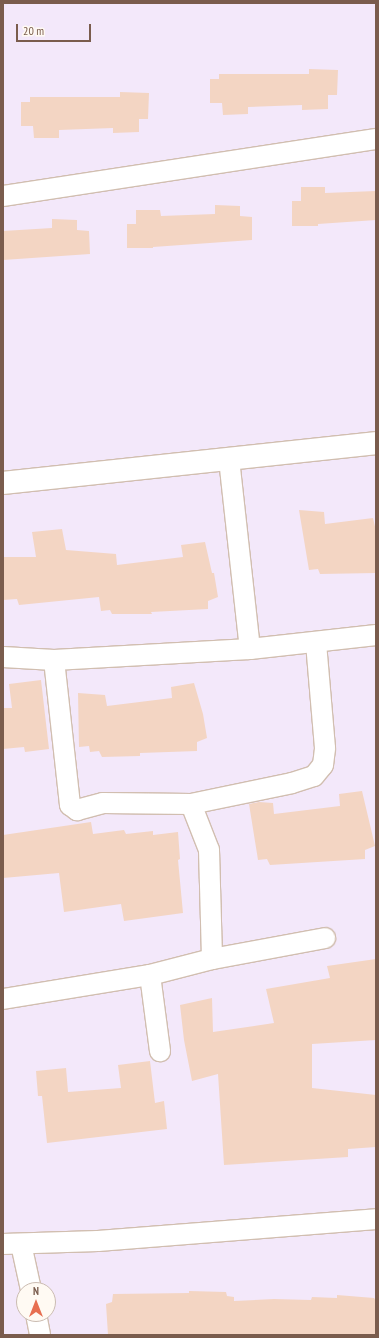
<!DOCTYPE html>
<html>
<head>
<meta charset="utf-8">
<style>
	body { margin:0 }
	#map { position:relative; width:379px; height:1338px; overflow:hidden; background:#fdf6ec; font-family:"PT Sans Narrow",sans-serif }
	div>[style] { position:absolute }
	.education>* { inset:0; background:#f3e8fa }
	.building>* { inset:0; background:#f3d5c3 }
	.roads { filter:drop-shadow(1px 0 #d1beb0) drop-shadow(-1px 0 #d1beb0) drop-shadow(0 1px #d1beb0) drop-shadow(0 -1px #d1beb0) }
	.minor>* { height:20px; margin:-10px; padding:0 10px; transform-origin:10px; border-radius:10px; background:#fff }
	.tertiary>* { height:22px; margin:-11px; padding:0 11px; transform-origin:11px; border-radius:11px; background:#fff }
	span { translate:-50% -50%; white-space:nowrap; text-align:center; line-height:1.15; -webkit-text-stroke:3.5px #fffaf3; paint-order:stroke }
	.frame { position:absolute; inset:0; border:4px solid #7a5c4d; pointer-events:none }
	.north { position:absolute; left:16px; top:1282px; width:40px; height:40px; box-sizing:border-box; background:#fffaf3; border:1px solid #cabbb1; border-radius:50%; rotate:0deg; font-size:11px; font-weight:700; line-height:16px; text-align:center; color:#7a5c4d }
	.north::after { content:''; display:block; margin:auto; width:14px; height:18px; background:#e76f51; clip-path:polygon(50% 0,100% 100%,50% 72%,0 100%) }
	.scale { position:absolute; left:16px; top:24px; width:75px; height:18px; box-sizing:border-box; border:2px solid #7a5c4d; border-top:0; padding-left:5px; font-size:12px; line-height:14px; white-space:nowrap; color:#7a5c4d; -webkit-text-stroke:3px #fffaf3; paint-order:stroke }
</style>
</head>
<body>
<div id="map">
	<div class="education">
		<i style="clip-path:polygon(evenodd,3px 3px,376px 3px,376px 1335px,3px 1335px,3px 3px,24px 1290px,48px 1290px,48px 1314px,24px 1314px,24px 1290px)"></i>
	</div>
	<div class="building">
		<i style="clip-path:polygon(309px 69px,338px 70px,337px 95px,328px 95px,328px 109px,302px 110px,302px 105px,248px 107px,248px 114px,223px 115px,222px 103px,210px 103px,210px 79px,219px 79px,219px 74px,309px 74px)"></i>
		<i style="clip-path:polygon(120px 92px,149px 93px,148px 119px,139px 119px,139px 132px,113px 133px,113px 128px,59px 130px,59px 138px,34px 138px,33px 126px,21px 126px,21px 102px,30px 102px,30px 97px,120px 97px)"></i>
		<i style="clip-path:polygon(301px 187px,325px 187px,325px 193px,376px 191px,376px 220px,318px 224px,318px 226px,292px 226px,292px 201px,301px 201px)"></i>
		<i style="clip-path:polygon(215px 205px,240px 206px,240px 216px,252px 217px,252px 240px,153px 247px,153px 248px,127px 248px,127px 224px,136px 224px,136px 210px,160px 210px,161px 216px,215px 214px)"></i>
		<i style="clip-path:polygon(52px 219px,77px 220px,77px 230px,89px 231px,90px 254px,3px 260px,3px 231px,52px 228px)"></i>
		<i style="clip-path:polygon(299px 510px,324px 512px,325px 524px,373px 518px,376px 531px,376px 573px,320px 574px,318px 569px,309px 570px)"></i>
		<i style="clip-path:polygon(62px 529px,66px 550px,116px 554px,117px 565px,183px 557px,181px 545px,205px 542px,212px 573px,214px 573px,218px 597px,208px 601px,208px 609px,151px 612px,152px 614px,112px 614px,110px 610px,101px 611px,99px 597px,19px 605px,17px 599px,3px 600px,3px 557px,36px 557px,32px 532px)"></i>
		<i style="clip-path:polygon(41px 680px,49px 749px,25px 752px,24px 747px,3px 749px,3px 708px,12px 708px,9px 684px)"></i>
		<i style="clip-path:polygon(194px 683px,203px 714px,207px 738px,197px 742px,197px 751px,140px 753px,140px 756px,102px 757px,99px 751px,90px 752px,89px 746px,79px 747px,78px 693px,105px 695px,107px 706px,172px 698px,171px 687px)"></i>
		<i style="clip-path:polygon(362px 791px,375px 846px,365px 850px,365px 859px,270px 865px,267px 859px,258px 860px,249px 804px,259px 802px,273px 803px,274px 814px,340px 806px,339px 794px)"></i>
		<i style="clip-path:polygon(91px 822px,93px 834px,124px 830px,126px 834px,153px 831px,153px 835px,178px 832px,180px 859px,178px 860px,183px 913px,124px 921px,121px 904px,64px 912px,59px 873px,3px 878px,3px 835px)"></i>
		<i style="clip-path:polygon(376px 959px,376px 1040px,312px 1044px,312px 1088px,376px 1095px,376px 1147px,348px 1149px,348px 1157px,224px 1165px,218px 1074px,192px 1081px,184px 1040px,180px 1005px,212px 998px,213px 1032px,274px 1023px,266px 989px,330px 978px,327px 966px)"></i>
		<i style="clip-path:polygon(150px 1061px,155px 1103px,164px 1101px,167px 1129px,47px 1143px,42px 1096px,38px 1096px,36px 1071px,66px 1068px,68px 1092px,121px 1088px,118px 1065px)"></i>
		<i style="clip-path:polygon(189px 1291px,226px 1292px,227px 1296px,234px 1297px,234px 1301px,274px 1299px,311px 1300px,312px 1297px,337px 1298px,337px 1295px,374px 1298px,376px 1301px,376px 1335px,108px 1335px,106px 1304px,112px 1302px,113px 1294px,189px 1293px)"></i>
	</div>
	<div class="roads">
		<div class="minor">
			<i style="left:3px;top:196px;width:377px;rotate:-8.7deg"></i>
			<i style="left:229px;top:459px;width:191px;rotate:83.7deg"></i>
			<i style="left:3px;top:657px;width:51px;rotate:3.4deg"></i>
			<i style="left:54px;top:660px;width:196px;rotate:-3.2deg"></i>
			<i style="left:250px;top:649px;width:127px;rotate:-6.3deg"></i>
			<i style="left:54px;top:660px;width:146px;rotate:83.7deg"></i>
			<i style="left:70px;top:805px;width:9px;rotate:36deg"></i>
			<i style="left:77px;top:810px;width:27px;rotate:-15deg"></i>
			<i style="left:103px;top:803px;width:88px;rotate:0.7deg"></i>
			<i style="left:191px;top:804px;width:103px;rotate:-11.7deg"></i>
			<i style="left:292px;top:783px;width:23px;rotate:-18deg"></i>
			<i style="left:314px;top:776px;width:14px;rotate:-51deg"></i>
			<i style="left:323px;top:765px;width:17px;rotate:-83deg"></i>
			<i style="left:325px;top:748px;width:106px;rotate:-94.9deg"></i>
			<i style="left:191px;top:804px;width:49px;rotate:68.6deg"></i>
			<i style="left:209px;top:850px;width:109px;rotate:88.4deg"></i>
			<i style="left:150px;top:975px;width:77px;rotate:82.5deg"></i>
			<i style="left:3px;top:999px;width:149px;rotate:-9.3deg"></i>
			<i style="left:150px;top:975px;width:64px;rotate:-14.5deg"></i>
			<i style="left:212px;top:959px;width:115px;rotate:-10.5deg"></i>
			<i style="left:3px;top:1244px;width:95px;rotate:-1.8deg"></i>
			<i style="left:98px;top:1241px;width:279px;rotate:-4.5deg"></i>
			<i style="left:21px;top:1244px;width:47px;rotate:77.7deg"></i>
			<i style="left:36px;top:1314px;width:21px;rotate:79deg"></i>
		</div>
		<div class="tertiary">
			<i style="left:3px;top:483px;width:375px;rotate:-6.1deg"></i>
		</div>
	</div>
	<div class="frame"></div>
	<div class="north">N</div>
	<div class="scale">20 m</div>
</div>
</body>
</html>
